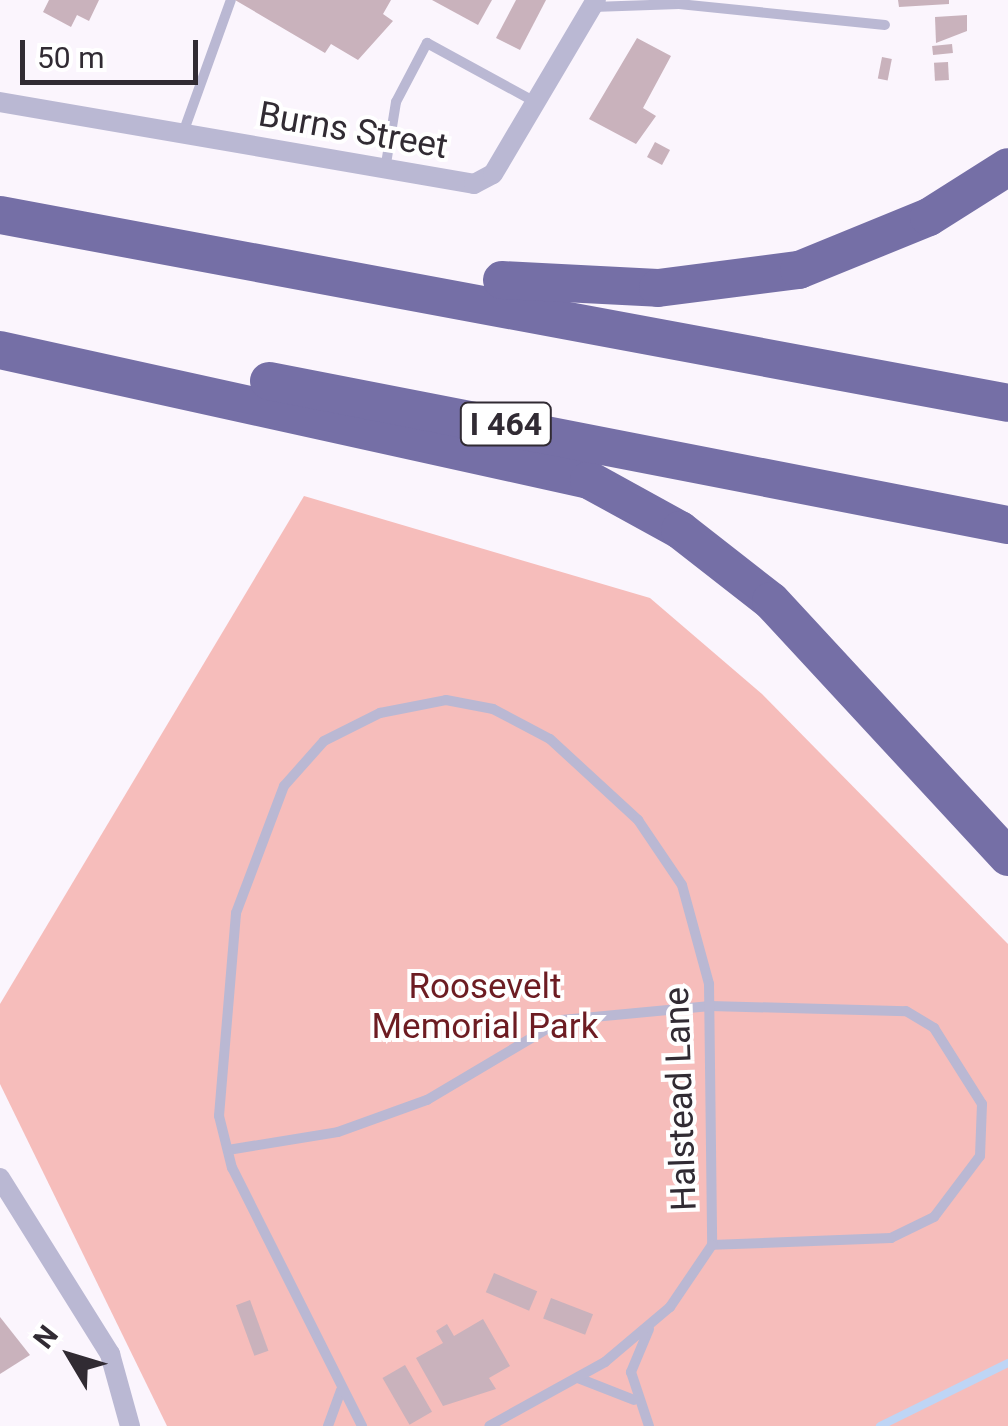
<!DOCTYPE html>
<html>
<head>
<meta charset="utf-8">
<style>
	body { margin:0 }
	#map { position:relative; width:1008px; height:1426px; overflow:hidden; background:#fbf5fd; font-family:Roboto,sans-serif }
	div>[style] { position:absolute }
	.green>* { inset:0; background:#f6bdbb }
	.stream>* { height:8px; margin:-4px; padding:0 4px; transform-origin:4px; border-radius:4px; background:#bed5f5 }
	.building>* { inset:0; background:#c9b2bc; transform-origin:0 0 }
	.service>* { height:10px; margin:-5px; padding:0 5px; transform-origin:5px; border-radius:5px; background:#bab8d3 }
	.minor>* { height:20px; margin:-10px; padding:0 10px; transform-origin:10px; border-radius:10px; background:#bab8d3 }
	.motorway>* { height:38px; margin:-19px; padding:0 19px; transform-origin:19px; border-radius:19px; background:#756fa6 }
	span { translate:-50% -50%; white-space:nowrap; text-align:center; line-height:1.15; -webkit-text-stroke:8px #fff; paint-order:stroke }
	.shield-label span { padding:2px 8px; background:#fff; border:2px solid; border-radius:8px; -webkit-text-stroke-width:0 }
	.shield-label { font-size:32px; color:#312b33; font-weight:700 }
	.street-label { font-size:35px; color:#312b33 }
	.park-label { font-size:35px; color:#6d1c22 }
	.north { position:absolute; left:20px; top:1306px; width:100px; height:100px; -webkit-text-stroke:8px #fff; paint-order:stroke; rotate:308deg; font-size:28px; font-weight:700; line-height:40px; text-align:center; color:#312b33 }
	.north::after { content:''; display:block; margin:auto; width:35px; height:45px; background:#312b33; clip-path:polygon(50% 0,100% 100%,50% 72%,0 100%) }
	.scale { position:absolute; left:20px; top:40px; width:178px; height:45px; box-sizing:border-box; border:5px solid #312b33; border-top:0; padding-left:12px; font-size:30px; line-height:35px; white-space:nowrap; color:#312b33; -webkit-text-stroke:8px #fff; paint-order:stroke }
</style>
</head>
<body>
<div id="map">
	<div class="green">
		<i style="clip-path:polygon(304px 496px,650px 598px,762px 694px,1008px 944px,1008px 1426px,167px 1426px,0 1084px,0 1004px)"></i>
	</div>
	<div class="stream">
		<i style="left:880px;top:1426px;width:143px;rotate:-26.2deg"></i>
	</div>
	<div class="building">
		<i style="clip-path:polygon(49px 0,99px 0,89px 21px,77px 15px,71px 27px,43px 12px)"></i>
		<i style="clip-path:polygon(235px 0,391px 0,383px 14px,393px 21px,358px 60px,331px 44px,325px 53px)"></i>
		<i style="clip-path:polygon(432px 0,492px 0,478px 25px)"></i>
		<i style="clip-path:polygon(516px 0,546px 0,520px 50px,496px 38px)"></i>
		<i style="clip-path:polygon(898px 0,949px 0,949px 4px,899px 7px)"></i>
		<i style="clip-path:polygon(967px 15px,967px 31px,936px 43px,935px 17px)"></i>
		<i style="clip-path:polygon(637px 38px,671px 56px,643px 108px,656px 116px,636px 144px,589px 119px)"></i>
		<i style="left:952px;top:44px;width:9px;height:20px;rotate:84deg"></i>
		<i style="left:882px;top:57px;width:10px;height:22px;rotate:11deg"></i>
		<i style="left:948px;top:62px;width:18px;height:14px;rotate:87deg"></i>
		<i style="left:655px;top:142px;width:17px;height:17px;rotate:28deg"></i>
		<i style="left:494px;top:1273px;width:47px;height:21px;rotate:23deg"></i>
		<i style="left:551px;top:1298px;width:45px;height:22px;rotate:21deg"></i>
		<i style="left:250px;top:1300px;width:54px;height:15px;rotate:70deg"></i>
		<i style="clip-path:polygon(0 1317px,30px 1355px,0 1374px)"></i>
		<i style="clip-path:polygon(483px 1319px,510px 1366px,489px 1378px,496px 1389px,443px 1406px,416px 1358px,443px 1343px,436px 1331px,447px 1324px,454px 1336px)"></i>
		<i style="left:405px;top:1365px;width:54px;height:26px;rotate:60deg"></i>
	</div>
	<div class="service">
		<i style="left:593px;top:7px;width:86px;rotate:-2deg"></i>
		<i style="left:679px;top:4px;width:207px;rotate:5.8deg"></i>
		<i style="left:183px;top:133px;width:141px;rotate:-70.2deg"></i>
		<i style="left:385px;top:170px;width:69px;rotate:-80.8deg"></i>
		<i style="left:396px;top:102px;width:67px;rotate:-62.3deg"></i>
		<i style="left:427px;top:43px;width:123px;rotate:28.6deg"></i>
		<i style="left:228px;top:1150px;width:111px;rotate:-9.3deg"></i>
		<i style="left:338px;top:1132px;width:95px;rotate:-19.8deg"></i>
		<i style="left:427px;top:1100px;width:157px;rotate:-30.7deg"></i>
		<i style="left:562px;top:1020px;width:149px;rotate:-5.4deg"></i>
		<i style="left:710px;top:1006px;width:196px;rotate:1.5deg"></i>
		<i style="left:906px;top:1011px;width:33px;rotate:31deg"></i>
		<i style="left:934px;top:1028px;width:90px;rotate:57.7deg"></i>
		<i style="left:982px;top:1104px;width:52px;rotate:92.2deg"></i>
		<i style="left:980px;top:1156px;width:76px;rotate:127deg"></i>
		<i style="left:934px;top:1217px;width:48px;rotate:154deg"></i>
		<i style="left:891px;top:1238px;width:179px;rotate:177.8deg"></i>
		<i style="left:649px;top:1329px;width:47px;rotate:112.7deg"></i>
		<i style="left:631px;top:1372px;width:57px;rotate:71.6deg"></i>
		<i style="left:578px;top:1378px;width:60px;rotate:21.4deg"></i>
		<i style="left:328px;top:1426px;width:38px;rotate:-70deg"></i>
		<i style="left:362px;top:1426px;width:289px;rotate:-116.7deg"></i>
		<i style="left:232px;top:1168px;width:54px;rotate:-104deg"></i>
		<i style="left:219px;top:1116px;width:204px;rotate:-85.2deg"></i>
		<i style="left:236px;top:913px;width:136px;rotate:-69.3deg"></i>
		<i style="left:284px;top:786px;width:60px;rotate:-48.4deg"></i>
		<i style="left:324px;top:741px;width:63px;rotate:-26.6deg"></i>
		<i style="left:380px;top:713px;width:67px;rotate:-11.1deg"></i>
		<i style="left:446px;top:700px;width:48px;rotate:10.8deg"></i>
		<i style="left:493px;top:709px;width:64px;rotate:27.8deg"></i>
		<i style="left:550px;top:739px;width:120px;rotate:42.6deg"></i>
		<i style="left:638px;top:820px;width:78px;rotate:55.9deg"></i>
		<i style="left:682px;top:885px;width:103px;rotate:74.7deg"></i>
		<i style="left:709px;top:984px;width:261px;rotate:89.3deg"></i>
		<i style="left:712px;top:1245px;width:75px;rotate:124.1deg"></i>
		<i style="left:670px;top:1307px;width:85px;rotate:139.8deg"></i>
		<i style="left:605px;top:1362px;width:132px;rotate:151.1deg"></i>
	</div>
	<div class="minor">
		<i style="left:0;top:102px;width:481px;rotate:9.8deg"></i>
		<i style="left:474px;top:184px;width:21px;rotate:-28deg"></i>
		<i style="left:493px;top:174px;width:202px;rotate:-59.4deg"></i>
		<i style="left:0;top:1178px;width:208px;rotate:58deg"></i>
		<i style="left:110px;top:1354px;width:75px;rotate:74.5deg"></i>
	</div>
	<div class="motorway">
		<i style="left:0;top:215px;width:1025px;rotate:10.56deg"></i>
		<i style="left:502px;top:280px;width:156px;rotate:2.9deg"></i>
		<i style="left:658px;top:288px;width:142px;rotate:-7.3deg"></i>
		<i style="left:799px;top:270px;width:140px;rotate:-22.2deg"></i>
		<i style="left:929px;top:217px;width:93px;rotate:-32.3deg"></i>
		<i style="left:0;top:350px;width:603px;rotate:12.45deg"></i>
		<i style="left:589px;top:480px;width:104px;rotate:28.8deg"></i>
		<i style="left:680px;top:530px;width:115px;rotate:38deg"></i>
		<i style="left:771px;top:601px;width:349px;rotate:47.2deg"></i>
		<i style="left:269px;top:381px;width:753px;rotate:11.03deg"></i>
	</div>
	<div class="shield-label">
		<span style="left:506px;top:424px">I 464</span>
	</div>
	<div class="street-label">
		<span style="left:353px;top:131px;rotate:10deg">Burns Street</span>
		<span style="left:681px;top:1099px;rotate:-92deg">Halstead Lane</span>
	</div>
	<div class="park-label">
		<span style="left:485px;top:1007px">Roosevelt<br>Memorial Park</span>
	</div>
	<div class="north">N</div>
	<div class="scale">50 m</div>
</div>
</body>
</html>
